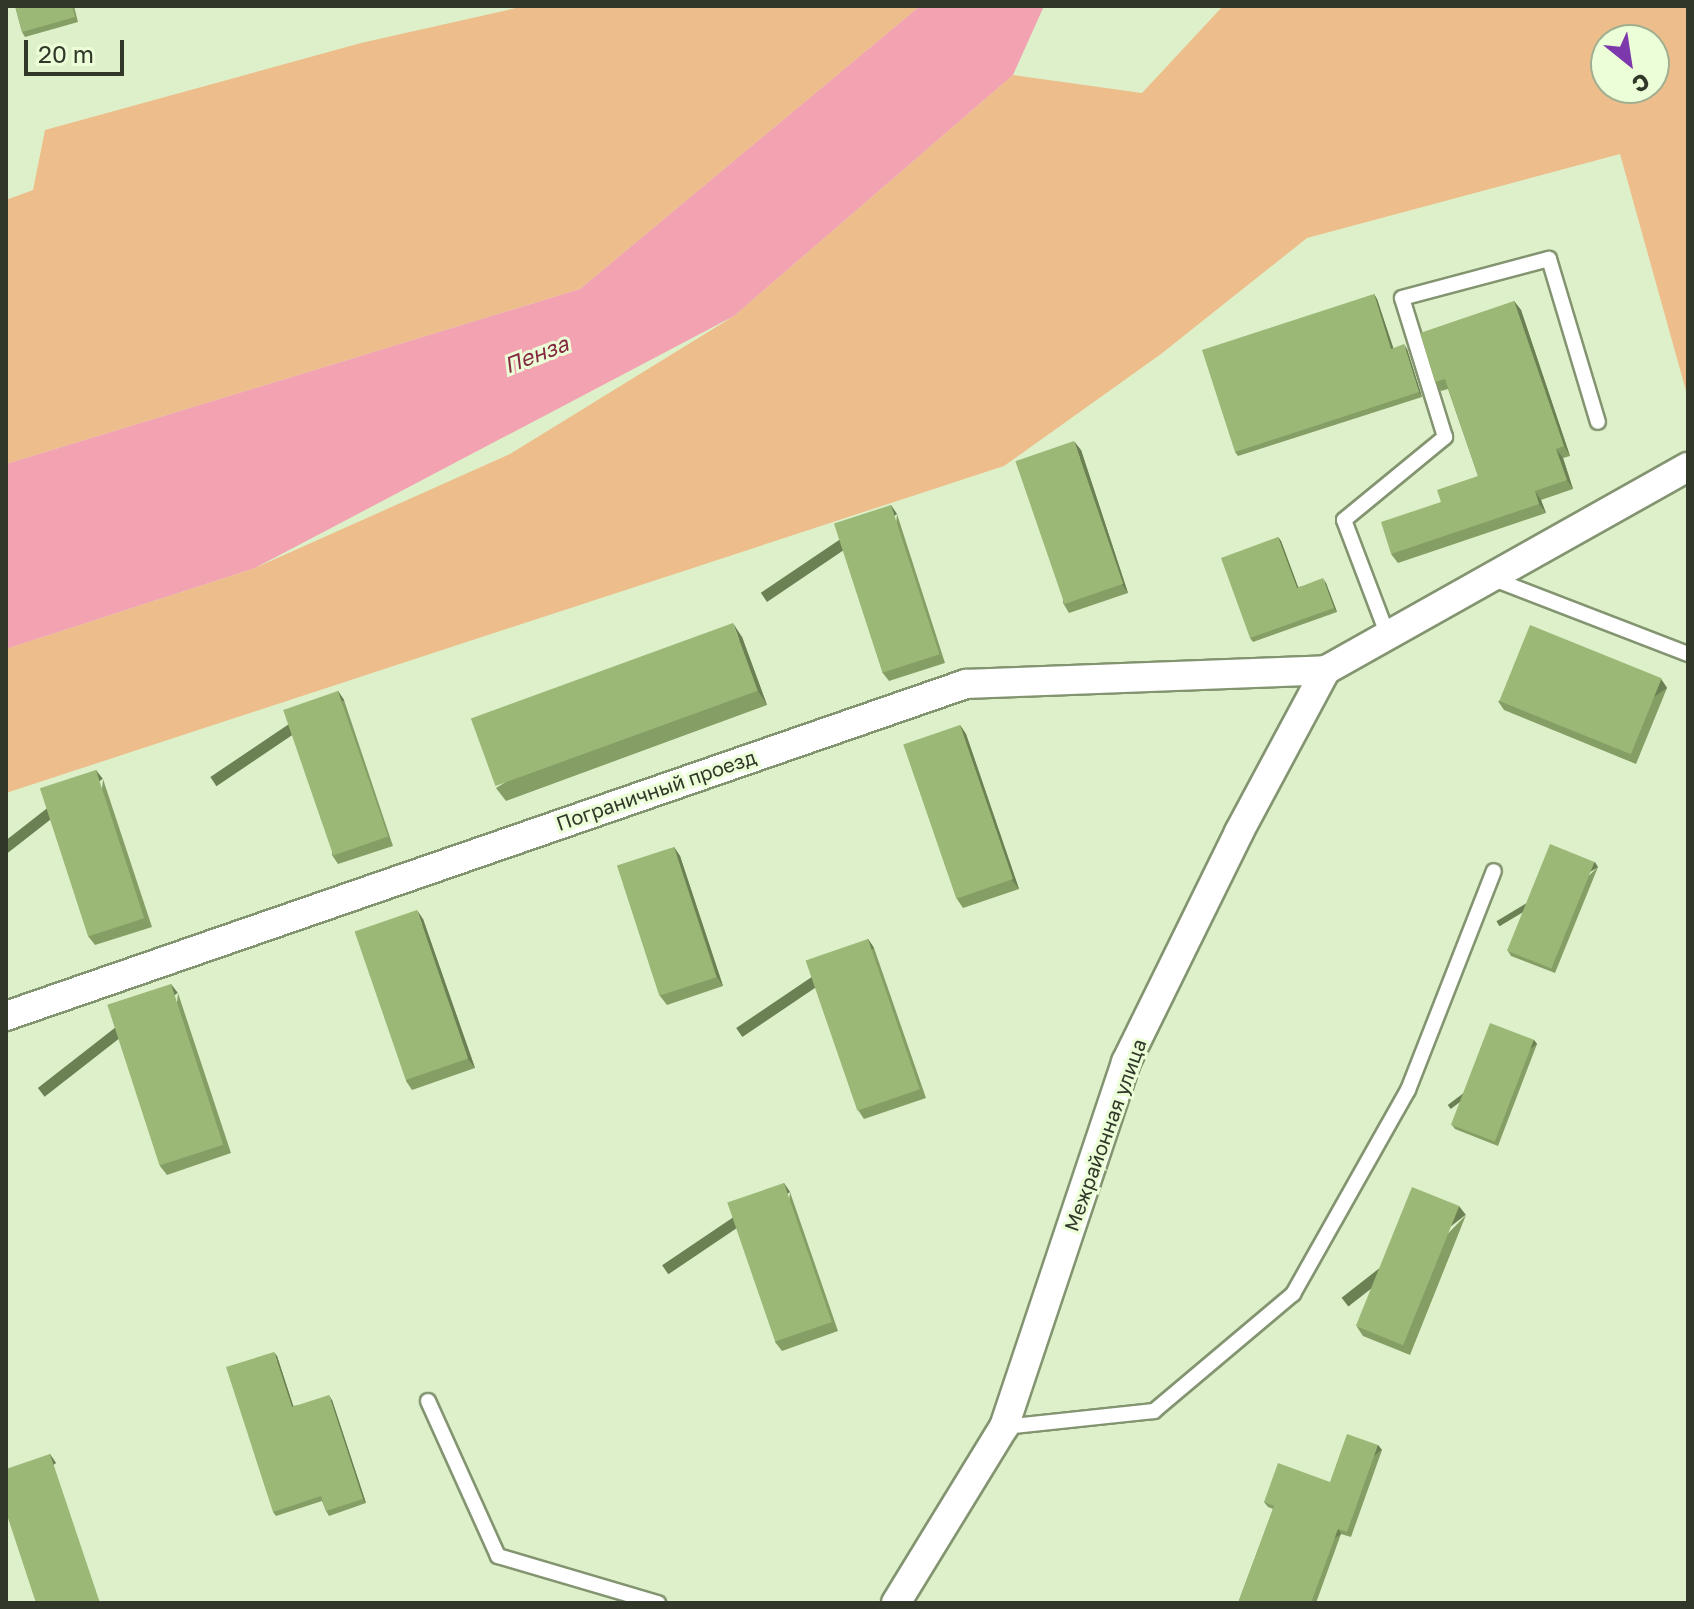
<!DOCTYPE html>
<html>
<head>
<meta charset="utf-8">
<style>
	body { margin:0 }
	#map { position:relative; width:1694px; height:1609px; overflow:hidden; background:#def0ca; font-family:"Golos Text",sans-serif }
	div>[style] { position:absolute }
	.green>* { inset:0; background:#edbe8b }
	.water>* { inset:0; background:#f2a2b0 }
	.roads { filter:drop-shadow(2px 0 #839470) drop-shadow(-2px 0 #839470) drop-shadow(0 2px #839470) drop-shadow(0 -2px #839470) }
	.service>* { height:14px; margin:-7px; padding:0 7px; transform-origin:7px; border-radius:7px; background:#fff }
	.minor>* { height:28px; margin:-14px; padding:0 14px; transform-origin:14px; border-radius:14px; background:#fff }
	.wall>* { inset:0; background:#859e65 }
	.shaded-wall>* { inset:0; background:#6c8153; transform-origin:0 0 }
	.building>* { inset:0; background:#9bb876; transform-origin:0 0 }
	span { translate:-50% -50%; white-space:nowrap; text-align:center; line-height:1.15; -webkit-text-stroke:6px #ebfed7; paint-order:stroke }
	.street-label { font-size:20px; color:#313829 }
	.water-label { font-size:22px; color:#842941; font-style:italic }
	.frame { position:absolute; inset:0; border:8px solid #313829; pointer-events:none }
	.north { position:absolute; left:1590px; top:24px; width:80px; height:80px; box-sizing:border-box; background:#ebfed7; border:2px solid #a1af91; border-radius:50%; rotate:150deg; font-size:22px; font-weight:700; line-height:32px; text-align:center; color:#313829 }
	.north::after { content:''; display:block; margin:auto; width:28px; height:36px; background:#7d39ac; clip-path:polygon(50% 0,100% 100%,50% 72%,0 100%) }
	.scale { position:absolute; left:24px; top:40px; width:100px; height:36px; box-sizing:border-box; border:4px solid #313829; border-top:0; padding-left:10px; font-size:24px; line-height:28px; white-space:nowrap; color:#313829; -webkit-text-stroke:6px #ebfed7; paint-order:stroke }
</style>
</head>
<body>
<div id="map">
	<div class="green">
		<i style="clip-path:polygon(525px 6px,920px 6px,580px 289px,6px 464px,6px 200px,33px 190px,45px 130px,361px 43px)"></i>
		<i style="clip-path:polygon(evenodd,1223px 6px,1688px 6px,1688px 398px,1620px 154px,1307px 238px,1161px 354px,1004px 466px,6px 793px,6px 649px,255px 568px,510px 454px,734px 316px,1013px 75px,1142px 93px,1223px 6px,1606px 40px,1654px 40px,1654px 88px,1606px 88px,1606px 40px)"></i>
	</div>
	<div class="water">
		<i style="clip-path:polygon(920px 6px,1044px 6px,1013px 75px,734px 316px,255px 568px,6px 649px,6px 464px,580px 289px)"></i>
	</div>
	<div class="roads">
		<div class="service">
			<i style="left:1491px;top:578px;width:211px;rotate:21.1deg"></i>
			<i style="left:1388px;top:636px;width:124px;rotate:-110.8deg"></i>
			<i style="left:1344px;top:520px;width:131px;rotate:-39.4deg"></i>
			<i style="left:1445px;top:437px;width:145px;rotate:-107.2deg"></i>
			<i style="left:1402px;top:298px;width:152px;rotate:-14.9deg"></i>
			<i style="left:1549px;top:259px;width:170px;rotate:73.3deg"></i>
			<i style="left:428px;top:1401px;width:170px;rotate:65.7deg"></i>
			<i style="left:498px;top:1556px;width:167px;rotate:16.4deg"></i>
			<i style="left:1004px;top:1427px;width:151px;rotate:-6.1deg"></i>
			<i style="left:1154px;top:1411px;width:182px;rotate:-40.1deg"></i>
			<i style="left:1293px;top:1294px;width:234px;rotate:-60.6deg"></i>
			<i style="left:1408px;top:1090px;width:235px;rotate:-68.6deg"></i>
		</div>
		<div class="minor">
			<i style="left:6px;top:1016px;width:1016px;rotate:-19.08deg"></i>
			<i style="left:966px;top:684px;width:360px;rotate:-2.2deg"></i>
			<i style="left:1326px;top:670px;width:415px;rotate:-29.3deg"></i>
			<i style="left:896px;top:1603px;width:206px;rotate:-58.5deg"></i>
			<i style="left:1004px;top:1427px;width:385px;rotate:-71.5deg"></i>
			<i style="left:1126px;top:1062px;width:256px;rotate:-63.8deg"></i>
			<i style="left:1239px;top:832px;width:184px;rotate:-61.8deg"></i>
		</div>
	</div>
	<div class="wall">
		<i style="clip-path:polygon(15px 6px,74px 6px,78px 22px,25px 37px,22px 32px)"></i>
		<i style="clip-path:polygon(1374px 294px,1377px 299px,1393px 348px,1407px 349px,1422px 397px,1238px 456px,1235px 452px)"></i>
		<i style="clip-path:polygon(1514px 301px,1521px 310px,1570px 456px,1563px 458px,1573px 489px,1541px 500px,1546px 513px,1398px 563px,1391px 554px,1441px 502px,1478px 476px,1448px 389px,1441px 391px,1435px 382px)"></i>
		<i style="clip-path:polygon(1081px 450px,1128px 593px,1069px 613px,1063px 603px)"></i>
		<i style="clip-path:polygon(897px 514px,945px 663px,889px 681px,882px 672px)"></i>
		<i style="clip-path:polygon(1278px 537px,1281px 541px,1298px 587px,1326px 583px,1337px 612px,1253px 642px,1250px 638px)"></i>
		<i style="clip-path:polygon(742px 637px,767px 705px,506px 801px,496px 788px)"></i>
		<i style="clip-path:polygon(1661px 679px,1667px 688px,1636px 764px,1504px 710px,1498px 701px)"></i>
		<i style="clip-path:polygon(338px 691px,344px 700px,393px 846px,338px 864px,332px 855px)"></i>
		<i style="clip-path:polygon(960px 725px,966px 734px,1019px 889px,963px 908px,957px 899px)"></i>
		<i style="clip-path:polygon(103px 779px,152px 927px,95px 945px,88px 936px)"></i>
		<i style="clip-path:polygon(674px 847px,680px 856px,723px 986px,667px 1005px,660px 996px)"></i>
		<i style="clip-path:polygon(1598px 867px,1555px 973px,1511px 956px,1508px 951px)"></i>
		<i style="clip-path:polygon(423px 919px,475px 1068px,412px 1090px,406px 1081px)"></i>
		<i style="clip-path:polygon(868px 939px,874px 948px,926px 1098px,864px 1119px,858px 1110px)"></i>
		<i style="clip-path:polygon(178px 993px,231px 1153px,167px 1175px,160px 1166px)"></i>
		<i style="clip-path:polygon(1534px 1040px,1537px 1044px,1498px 1146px,1455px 1129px,1452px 1125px)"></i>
		<i style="clip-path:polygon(790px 1192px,838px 1331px,782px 1351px,775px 1342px)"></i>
		<i style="clip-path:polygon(1466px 1215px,1410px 1355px,1363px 1336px,1357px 1327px)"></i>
		<i style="clip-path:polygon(277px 1356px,293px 1406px,332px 1400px,366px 1503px,329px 1516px,326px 1511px,322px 1501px,276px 1516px,273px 1512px)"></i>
		<i style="clip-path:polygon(1378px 1445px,1382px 1450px,1351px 1537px,1341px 1534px,1316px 1603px,1238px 1603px,1273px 1509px,1268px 1507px,1264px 1502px,1330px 1482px)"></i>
	</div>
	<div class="shaded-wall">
		<i style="clip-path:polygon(1374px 294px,1377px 299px,1395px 353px,1391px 349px)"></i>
		<i style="clip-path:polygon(1514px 301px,1521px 310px,1570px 456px,1564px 446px)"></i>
		<i style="clip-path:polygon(1404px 344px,1407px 349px,1422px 397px,1419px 392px)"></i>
		<i style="clip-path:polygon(1074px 441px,1081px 450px,1128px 593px,1122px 584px)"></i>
		<i style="clip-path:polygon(1556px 449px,1563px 458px,1573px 489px,1567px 480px)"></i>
		<i style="clip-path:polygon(1535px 491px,1541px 500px,1546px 513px,1539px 504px)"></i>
		<i style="left:891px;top:505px;width:11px;height:157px;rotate:56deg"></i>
		<i style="clip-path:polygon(1278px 537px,1281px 541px,1300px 592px,1297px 588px)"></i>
		<i style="clip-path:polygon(1323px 578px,1326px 583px,1337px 612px,1334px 608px)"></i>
		<i style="clip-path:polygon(733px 623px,742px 637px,767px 705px,758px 691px)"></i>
		<i style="left:1661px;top:679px;width:11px;height:82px;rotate:56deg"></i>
		<i style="left:338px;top:691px;width:11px;height:154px;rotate:56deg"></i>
		<i style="clip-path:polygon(960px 725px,966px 734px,1019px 889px,1012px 880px)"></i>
		<i style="left:96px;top:770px;width:11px;height:156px;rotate:52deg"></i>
		<i style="clip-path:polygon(674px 847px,680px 856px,723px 986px,717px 977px)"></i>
		<i style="left:1595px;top:862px;width:6px;height:115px;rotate:59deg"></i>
		<i style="clip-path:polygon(417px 910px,423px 919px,475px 1068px,468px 1059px)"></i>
		<i style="left:868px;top:939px;width:11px;height:159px;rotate:56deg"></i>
		<i style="left:171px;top:984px;width:11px;height:169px;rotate:52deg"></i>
		<i style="left:1534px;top:1040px;width:5px;height:108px;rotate:53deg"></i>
		<i style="left:784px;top:1183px;width:11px;height:147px;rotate:56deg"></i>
		<i style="left:1459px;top:1206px;width:11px;height:149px;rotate:52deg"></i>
		<i style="clip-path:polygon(274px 1352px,277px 1356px,295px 1411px,292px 1407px)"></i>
		<i style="clip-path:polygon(329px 1395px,332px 1400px,366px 1503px,363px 1499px)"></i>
		<i style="left:1378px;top:1445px;width:6px;height:92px;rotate:51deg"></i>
		<i style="left:50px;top:1454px;width:11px;height:157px;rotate:56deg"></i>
		<i style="left:1338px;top:1529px;width:6px;height:79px;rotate:59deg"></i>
	</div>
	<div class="building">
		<i style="clip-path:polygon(15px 6px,72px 6px,75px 17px,22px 32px)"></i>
		<i style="clip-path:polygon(1374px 294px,1391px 349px,1404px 344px,1419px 392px,1235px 452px,1202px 350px)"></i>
		<i style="clip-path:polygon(1514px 301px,1564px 446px,1556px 449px,1567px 480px,1535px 491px,1539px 504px,1391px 554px,1381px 522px,1441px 502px,1437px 490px,1478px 476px,1445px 379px,1435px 382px,1420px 333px)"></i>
		<i style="left:1074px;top:441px;width:151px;height:62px;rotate:71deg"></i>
		<i style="left:891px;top:505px;width:157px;height:60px;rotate:72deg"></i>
		<i style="clip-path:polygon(1278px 537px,1297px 588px,1323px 578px,1334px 608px,1250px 638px,1221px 558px)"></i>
		<i style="left:733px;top:623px;width:72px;height:279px;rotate:70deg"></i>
		<i style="left:1530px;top:625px;width:142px;height:82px;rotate:22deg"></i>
		<i style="left:338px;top:691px;width:154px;height:58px;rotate:71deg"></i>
		<i style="left:960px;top:725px;width:163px;height:60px;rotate:71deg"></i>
		<i style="left:96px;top:770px;width:156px;height:59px;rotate:72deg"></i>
		<i style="left:1550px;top:844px;width:48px;height:115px;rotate:22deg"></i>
		<i style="left:674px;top:847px;width:137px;height:60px;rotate:72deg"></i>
		<i style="left:417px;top:910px;width:157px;height:66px;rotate:71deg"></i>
		<i style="left:868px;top:939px;width:159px;height:66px;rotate:71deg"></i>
		<i style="left:171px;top:984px;width:169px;height:67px;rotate:72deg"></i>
		<i style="left:1490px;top:1023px;width:47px;height:109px;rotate:21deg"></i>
		<i style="left:784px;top:1183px;width:147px;height:60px;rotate:71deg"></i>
		<i style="left:1412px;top:1187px;width:51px;height:150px;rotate:22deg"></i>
		<i style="clip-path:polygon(274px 1352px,292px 1407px,329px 1395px,363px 1499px,326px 1511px,321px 1496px,273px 1512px,226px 1367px)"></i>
		<i style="clip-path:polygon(1347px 1434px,1378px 1445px,1347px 1532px,1338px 1529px,1311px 1603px,1238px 1603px,1274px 1506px,1264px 1502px,1278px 1463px,1330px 1482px)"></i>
		<i style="clip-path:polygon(50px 1454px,100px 1603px,36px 1603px,6px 1512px,6px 1469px)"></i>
	</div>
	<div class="street-label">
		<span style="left:656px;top:790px;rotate:-19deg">Пограничный проезд</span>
		<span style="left:1105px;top:1135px;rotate:-70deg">Межрайонная улица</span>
	</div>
	<div class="water-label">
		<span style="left:536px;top:354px;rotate:-21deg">Пенза</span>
	</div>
	<div class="frame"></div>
	<div class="north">С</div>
	<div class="scale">20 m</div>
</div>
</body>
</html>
